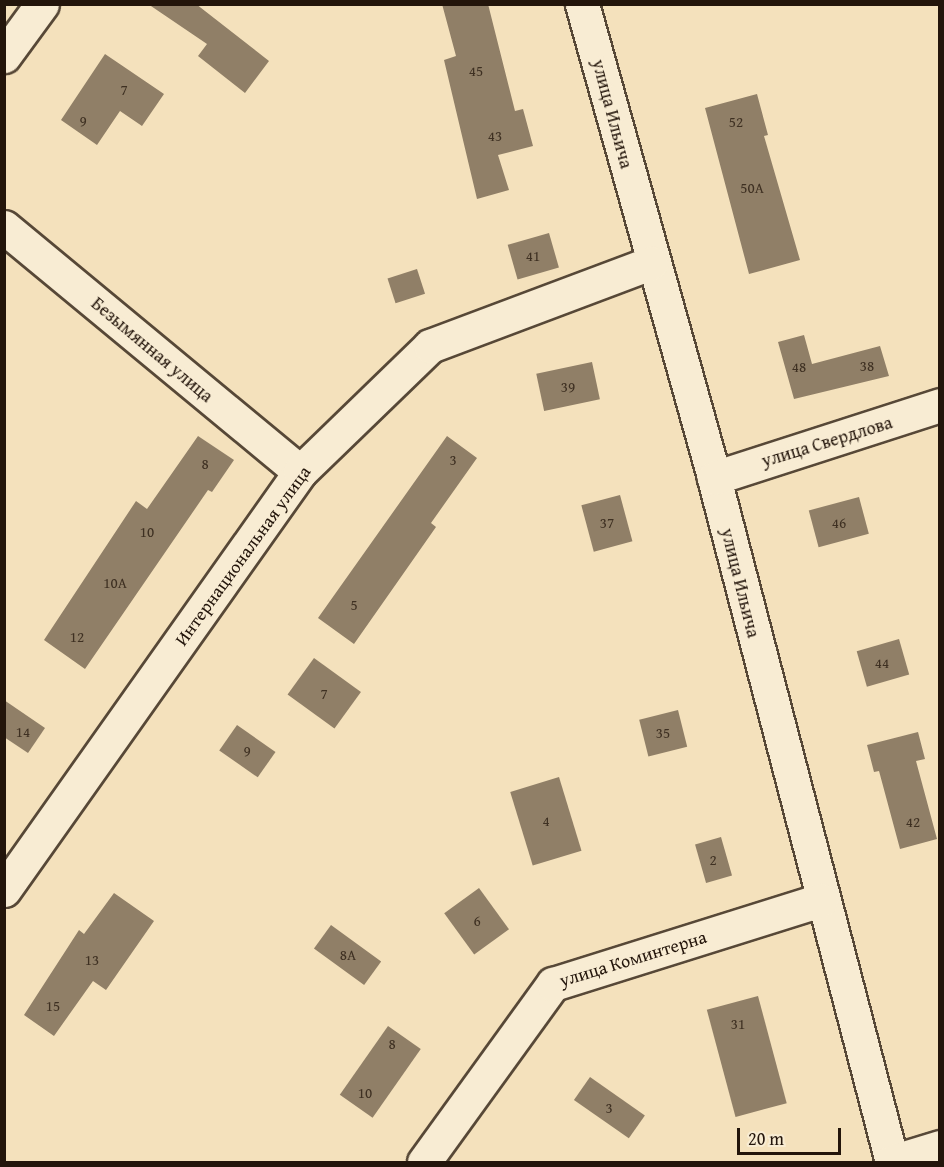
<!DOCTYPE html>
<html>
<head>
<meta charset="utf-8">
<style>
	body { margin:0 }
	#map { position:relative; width:944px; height:1167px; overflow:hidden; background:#f4e1bc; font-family:"Gentium Book Plus",serif }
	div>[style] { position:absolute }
	.building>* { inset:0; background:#907f67; transform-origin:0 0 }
	.roads { filter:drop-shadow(2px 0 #574837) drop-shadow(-2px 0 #574837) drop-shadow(0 2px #574837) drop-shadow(0 -2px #574837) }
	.minor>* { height:33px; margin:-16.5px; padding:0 16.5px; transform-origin:16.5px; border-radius:16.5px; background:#f8ecd3 }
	span { translate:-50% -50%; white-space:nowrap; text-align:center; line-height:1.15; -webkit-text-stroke:5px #f8ecd3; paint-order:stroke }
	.number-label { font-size:15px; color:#3e3022 }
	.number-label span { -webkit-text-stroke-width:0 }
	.street-label { font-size:18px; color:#23150b }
	.frame { position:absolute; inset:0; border:6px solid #23150b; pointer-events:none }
	.scale { position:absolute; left:737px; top:1128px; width:104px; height:27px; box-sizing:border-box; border:3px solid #23150b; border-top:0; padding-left:8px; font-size:18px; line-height:21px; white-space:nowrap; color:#23150b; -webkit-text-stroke:4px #f8ecd3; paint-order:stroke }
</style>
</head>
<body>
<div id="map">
	<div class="building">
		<i style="clip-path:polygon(148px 4px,196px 4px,269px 61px,245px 93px,198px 56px,207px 44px)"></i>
		<i style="clip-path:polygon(442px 4px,488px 4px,515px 111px,523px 109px,533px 146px,498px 155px,509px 190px,477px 199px,444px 60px,456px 56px)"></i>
		<i style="clip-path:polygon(105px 54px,164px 94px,142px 126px,120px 111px,97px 145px,61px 120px)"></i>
		<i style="clip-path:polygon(757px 94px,768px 135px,764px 136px,800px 260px,749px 274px,705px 108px)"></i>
		<i style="left:549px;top:233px;width:36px;height:43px;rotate:74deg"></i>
		<i style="left:417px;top:269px;width:26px;height:31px;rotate:72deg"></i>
		<i style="clip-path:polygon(804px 335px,812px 364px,880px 346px,889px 376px,794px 399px,778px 342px)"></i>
		<i style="left:592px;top:362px;width:38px;height:57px;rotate:78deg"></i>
		<i style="clip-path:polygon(198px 436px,234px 460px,212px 492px,208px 490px,85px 669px,44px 640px,136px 501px,147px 509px)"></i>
		<i style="clip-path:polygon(447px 436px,477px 458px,431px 523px,436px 527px,354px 644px,318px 618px)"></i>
		<i style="left:620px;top:495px;width:48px;height:40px;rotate:75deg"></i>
		<i style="left:859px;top:497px;width:38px;height:52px;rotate:75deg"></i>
		<i style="left:899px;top:639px;width:37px;height:44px;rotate:74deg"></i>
		<i style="left:314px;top:658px;width:58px;height:45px;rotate:36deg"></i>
		<i style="clip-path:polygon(4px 700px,45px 728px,28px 753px,4px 737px)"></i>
		<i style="left:678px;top:710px;width:38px;height:40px;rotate:76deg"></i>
		<i style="left:237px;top:725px;width:47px;height:31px;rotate:35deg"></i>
		<i style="clip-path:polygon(918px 732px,925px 759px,916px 761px,937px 839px,900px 849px,879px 771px,874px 772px,867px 745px)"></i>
		<i style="left:559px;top:777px;width:77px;height:51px;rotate:73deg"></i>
		<i style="left:721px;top:837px;width:40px;height:27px;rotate:74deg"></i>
		<i style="left:479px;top:888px;width:51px;height:43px;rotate:54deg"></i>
		<i style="clip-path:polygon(114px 893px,154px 921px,106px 990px,93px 981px,54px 1036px,24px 1015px,79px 930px,84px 934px)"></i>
		<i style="left:331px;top:925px;width:62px;height:29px;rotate:36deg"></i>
		<i style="left:758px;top:996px;width:111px;height:53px;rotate:75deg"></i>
		<i style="left:388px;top:1026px;width:40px;height:84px;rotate:35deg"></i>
		<i style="left:590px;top:1077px;width:67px;height:28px;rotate:35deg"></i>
	</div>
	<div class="roads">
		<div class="minor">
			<i style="left:582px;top:4px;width:492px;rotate:74.4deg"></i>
			<i style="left:714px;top:478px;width:707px;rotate:75.41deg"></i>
			<i style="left:4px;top:56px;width:64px;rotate:-53.8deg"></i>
			<i style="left:4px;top:227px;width:384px;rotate:39.6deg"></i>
			<i style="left:714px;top:478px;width:237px;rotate:-17.9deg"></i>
			<i style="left:4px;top:890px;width:512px;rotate:-54.7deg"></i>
			<i style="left:300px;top:472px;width:181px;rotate:-44.1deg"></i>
			<i style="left:430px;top:346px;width:236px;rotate:-20.6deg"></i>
			<i style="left:424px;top:1162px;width:220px;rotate:-54.1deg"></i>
			<i style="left:553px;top:984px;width:281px;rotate:-17.4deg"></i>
			<i style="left:891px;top:1162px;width:51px;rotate:-17deg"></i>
		</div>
	</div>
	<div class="number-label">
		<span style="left:476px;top:71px">45</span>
		<span style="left:124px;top:90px">7</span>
		<span style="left:83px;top:121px">9</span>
		<span style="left:736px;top:122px">52</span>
		<span style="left:495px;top:136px">43</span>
		<span style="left:752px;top:188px">50А</span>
		<span style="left:533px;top:256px">41</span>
		<span style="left:867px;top:366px">38</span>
		<span style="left:799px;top:367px">48</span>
		<span style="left:568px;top:387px">39</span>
		<span style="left:453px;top:460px">3</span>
		<span style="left:205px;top:464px">8</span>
		<span style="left:607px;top:523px">37</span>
		<span style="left:839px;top:523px">46</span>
		<span style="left:147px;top:532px">10</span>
		<span style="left:115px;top:583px">10А</span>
		<span style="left:354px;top:605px">5</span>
		<span style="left:77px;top:637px">12</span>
		<span style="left:882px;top:663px">44</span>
		<span style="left:324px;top:694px">7</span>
		<span style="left:23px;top:732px">14</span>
		<span style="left:663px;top:733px">35</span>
		<span style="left:247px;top:751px">9</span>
		<span style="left:546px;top:821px">4</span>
		<span style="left:913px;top:822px">42</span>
		<span style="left:713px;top:860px">2</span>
		<span style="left:477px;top:921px">6</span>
		<span style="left:348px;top:955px">8А</span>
		<span style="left:92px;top:960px">13</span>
		<span style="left:53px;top:1006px">15</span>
		<span style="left:738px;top:1024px">31</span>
		<span style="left:392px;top:1044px">8</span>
		<span style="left:365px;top:1093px">10</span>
		<span style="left:609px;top:1108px">3</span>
	</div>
	<div class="street-label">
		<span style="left:612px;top:114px;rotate:75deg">улица Ильича</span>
		<span style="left:152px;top:350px;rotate:40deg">Безымянная улица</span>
		<span style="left:827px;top:442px;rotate:-17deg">улица Свердлова</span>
		<span style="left:243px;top:556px;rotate:-54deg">Интернациональная улица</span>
		<span style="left:740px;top:583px;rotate:76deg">улица Ильича</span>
		<span style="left:633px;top:959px;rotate:-17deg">улица Коминтерна</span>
	</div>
	<div class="frame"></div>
	<div class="scale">20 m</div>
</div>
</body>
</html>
